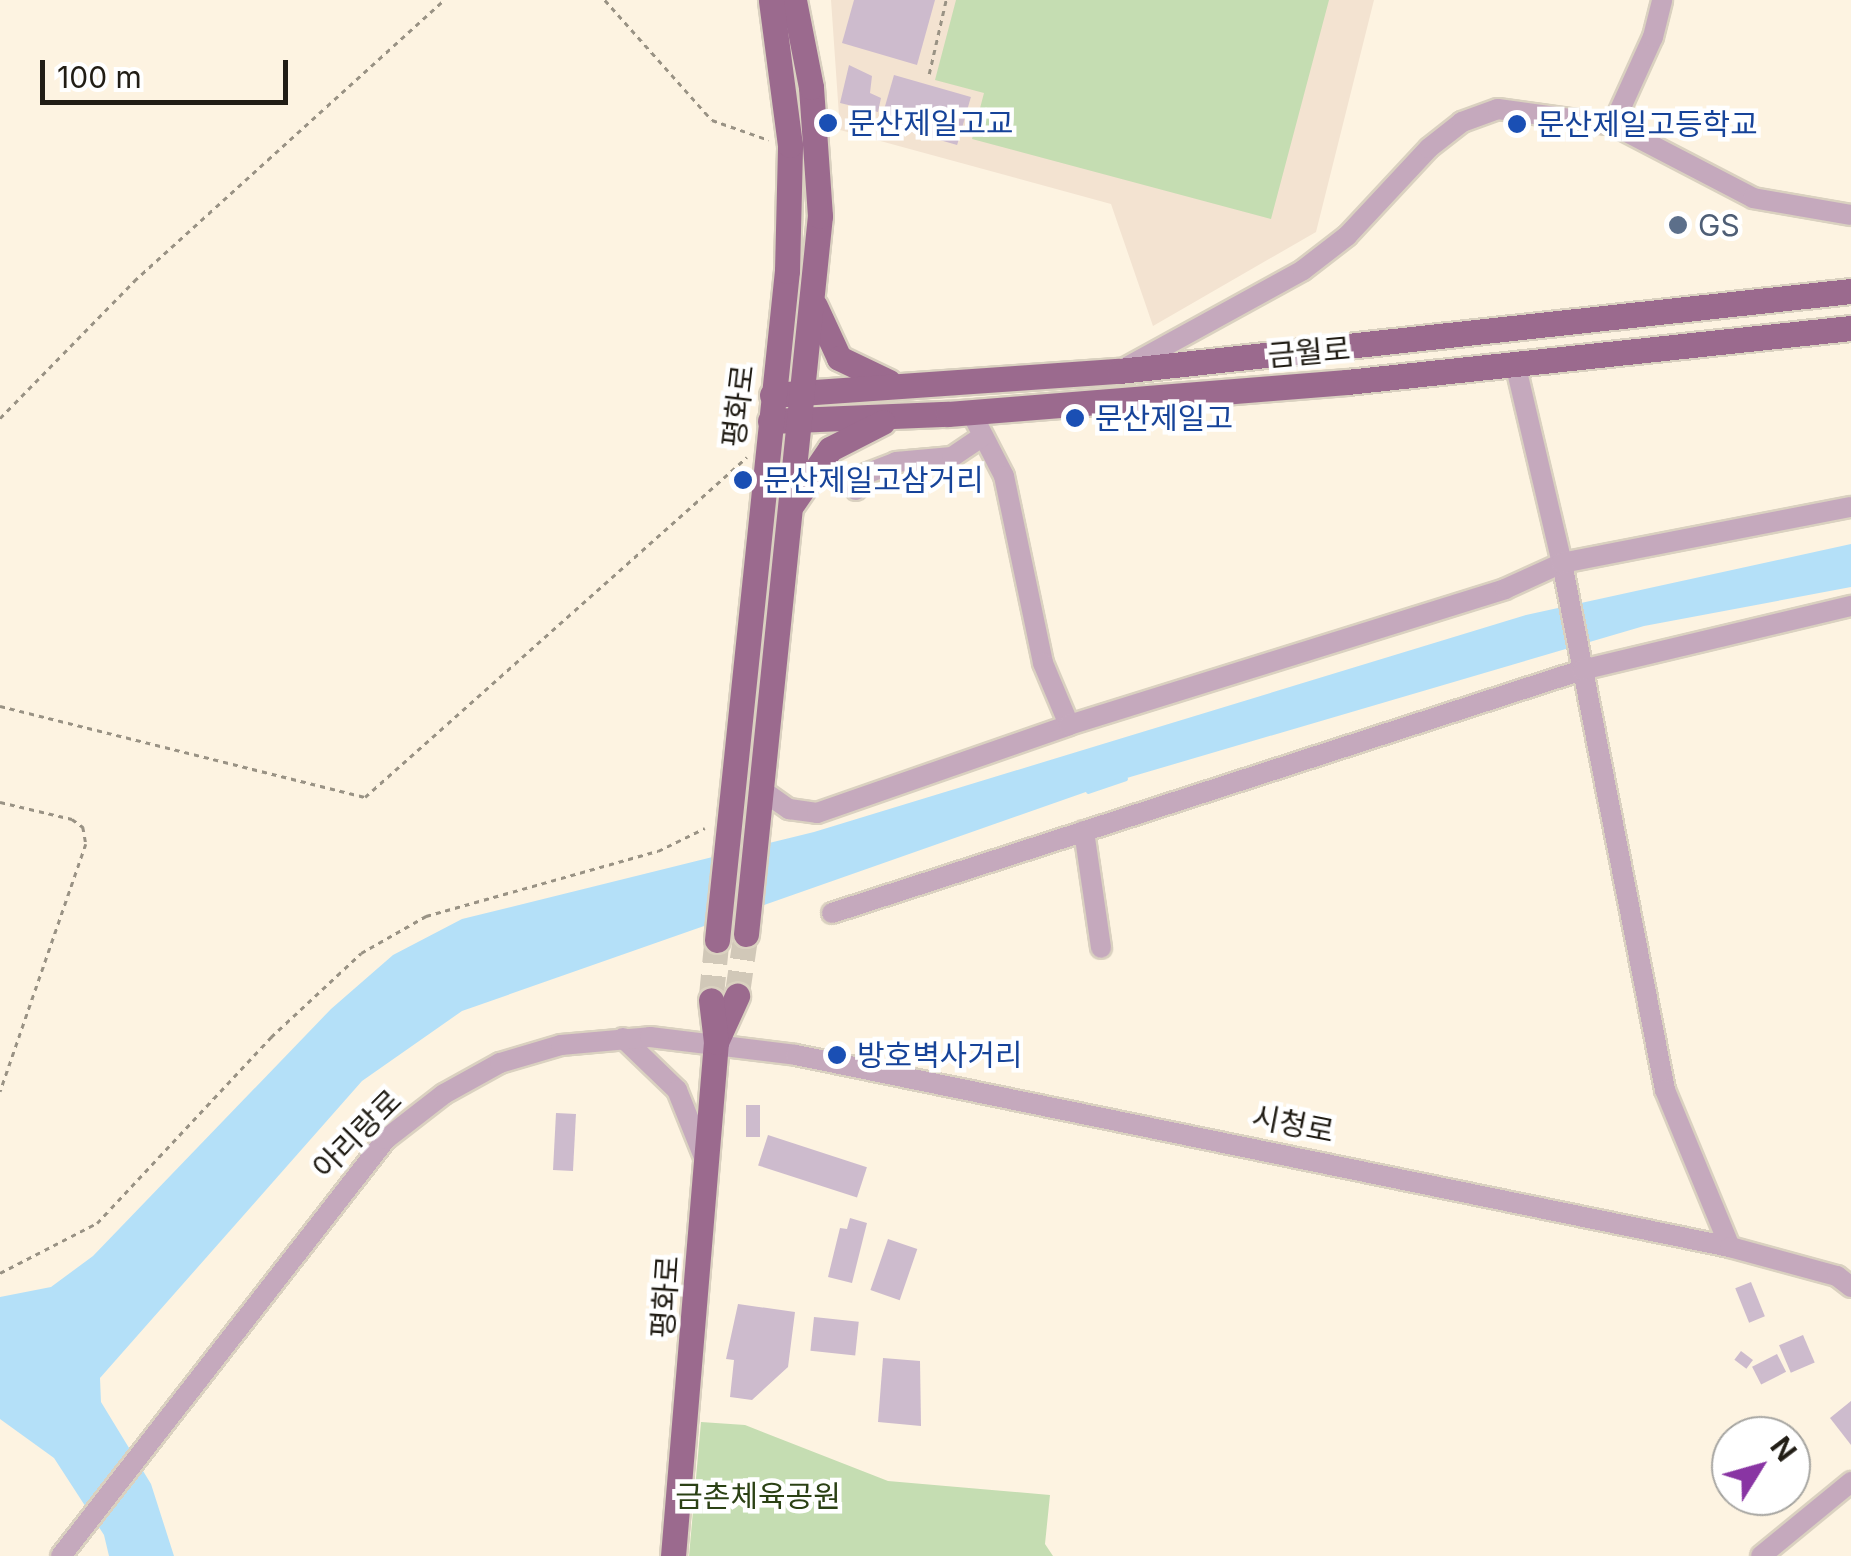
<!DOCTYPE html>
<html>
<head>
<meta charset="utf-8">
<style>
	body { margin:0 }
	#map { position:relative; width:1851px; height:1556px; overflow:hidden; background:#fdf3e1; font-family:Inter,"Noto Sans KR",sans-serif }
	div>[style] { position:absolute }
	.education>* { inset:0; background:#f3e3d1 }
	.green>* { inset:0; background:#c5ddb2 }
	.water>* { inset:0; background:#b4e0f8 }
	.stream>* { height:5px; margin:-2.5px; padding:0 2.5px; transform-origin:2.5px; border-radius:2.5px; background:#b4e0f8 }
	.building>* { inset:0; background:#cdbbcd; transform-origin:0 0 }
	.major-tunnel>* { height:25px; margin-top:-12.5px; transform-origin:0; background:repeating-linear-gradient(90deg,#d1c8b8 0 25px,transparent 0 37px) }
	.path>* { height:2.5px; margin-top:-1.25px; transform-origin:0; background:repeating-linear-gradient(90deg,#999284 0 5px,transparent 0 10px) }
	.roads { filter:drop-shadow(2px 0 #dad1c0) drop-shadow(-2px 0 #dad1c0) drop-shadow(0 2px #dad1c0) drop-shadow(0 -2px #dad1c0) }
	.minor>* { height:20px; margin:-10px; padding:0 10px; transform-origin:10px; border-radius:10px; background:#c5a9bd }
	.major>* { height:25px; margin:-12.5px; padding:0 12.5px; transform-origin:12.5px; border-radius:12.5px; background:#9b6a8e }
	.dots>* { width:28px; height:28px; translate:-50% -50%; box-sizing:border-box; border:5px solid #fff; border-radius:50% }
	span { translate:-50% -50%; white-space:nowrap; text-align:center; line-height:1.15; -webkit-text-stroke:9px #fff; paint-order:stroke }
	.transit-label { font-size:30px; color:#164399 }
	.left { translate:0 -50%; text-align:left }
	.service-label { font-size:30px; color:#4e5e75 }
	.street-label { font-size:30px; color:#211d15 }
	.park-label { font-size:30px; color:#2b4114 }
	.north { position:absolute; left:1711px; top:1416px; width:100px; height:100px; box-sizing:border-box; background:#fff; border:2px solid #a6a5a1; border-radius:50%; rotate:53deg; font-size:28px; font-weight:700; line-height:40px; text-align:center; color:#211d15 }
	.north::after { content:''; display:block; margin:auto; width:35px; height:45px; background:#8935a3; clip-path:polygon(50% 0,100% 100%,50% 72%,0 100%) }
	.scale { position:absolute; left:40px; top:60px; width:248px; height:45px; box-sizing:border-box; border:5px solid #211d15; border-top:0; padding-left:12px; font-size:30px; line-height:35px; white-space:nowrap; color:#211d15; -webkit-text-stroke:8px #fff; paint-order:stroke }
</style>
</head>
<body>
<div id="map">
	<div class="education">
		<i style="clip-path:polygon(831px 0,1374px 0,1316px 232px,1153px 326px,1111px 204px,840px 130px)"></i>
	</div>
	<div class="green">
		<i style="clip-path:polygon(956px 0,1329px 0,1271px 219px,972px 139px,984px 93px,935px 80px)"></i>
		<i style="clip-path:polygon(701px 1422px,745px 1425px,888px 1481px,1050px 1495px,1045px 1544px,1053px 1556px,689px 1556px)"></i>
	</div>
	<div class="water">
		<i style="clip-path:polygon(1851px 544px,1851px 587px,1644px 626px,1120px 780px,462px 1011px,362px 1081px,100px 1378px,101px 1402px,151px 1484px,174px 1556px,109px 1556px,104px 1535px,54px 1458px,0 1419px,0 1297px,51px 1287px,93px 1256px,331px 1009px,393px 955px,462px 919px,814px 832px,1526px 615px)"></i>
	</div>
	<div class="stream">
		<i style="left:1088px;top:791px;width:39px;rotate:-19deg"></i>
	</div>
	<div class="building">
		<i style="clip-path:polygon(854px 0,935px 0,917px 65px,842px 43px)"></i>
		<i style="clip-path:polygon(849px 65px,872px 76px,870px 93px,881px 98px,878px 112px,840px 103px)"></i>
		<i style="left:894px;top:75px;width:80px;height:50px;rotate:16deg"></i>
		<i style="left:746px;top:1105px;width:14px;height:32px"></i>
		<i style="left:556px;top:1113px;width:20px;height:57px;rotate:3deg"></i>
		<i style="left:768px;top:1135px;width:104px;height:32px;rotate:18deg"></i>
		<i style="clip-path:polygon(850px 1218px,867px 1223px,852px 1283px,828px 1277px,840px 1228px,847px 1229px)"></i>
		<i style="left:888px;top:1239px;width:31px;height:54px;rotate:19deg"></i>
		<i style="left:1751px;top:1282px;width:37px;height:17px;rotate:68deg"></i>
		<i style="clip-path:polygon(738px 1304px,795px 1312px,788px 1367px,752px 1400px,730px 1397px,734px 1360px,726px 1359px)"></i>
		<i style="left:814px;top:1317px;width:45px;height:34px;rotate:6deg"></i>
		<i style="left:1803px;top:1335px;width:30px;height:26px;rotate:67deg"></i>
		<i style="left:1741px;top:1351px;width:15px;height:11px;rotate:37deg"></i>
		<i style="left:1777px;top:1354px;width:20px;height:28px;rotate:63deg"></i>
		<i style="clip-path:polygon(883px 1358px,920px 1361px,921px 1426px,878px 1422px)"></i>
		<i style="clip-path:polygon(1851px 1401px,1851px 1445px,1830px 1418px)"></i>
	</div>
	<div class="major-tunnel">
		<i style="left:737px;top:996px;width:63px;rotate:-81.7deg"></i>
		<i style="left:711px;top:1000px;width:60px;rotate:-84.3deg"></i>
	</div>
	<div class="path">
		<i style="left:605px;top:0;width:161px;rotate:48.3deg"></i>
		<i style="left:712px;top:120px;width:60px;rotate:19.3deg"></i>
		<i style="left:929px;top:74px;width:76px;rotate:-77.1deg"></i>
		<i style="left:0;top:418px;width:192px;rotate:-45.6deg"></i>
		<i style="left:134px;top:281px;width:418px;rotate:-42.2deg"></i>
		<i style="left:0;top:706px;width:376px;rotate:14deg"></i>
		<i style="left:365px;top:797px;width:511px;rotate:-41.67deg"></i>
		<i style="left:0;top:802px;width:74px;rotate:13.3deg"></i>
		<i style="left:72px;top:819px;width:14px;rotate:36deg"></i>
		<i style="left:83px;top:827px;width:17px;rotate:80deg"></i>
		<i style="left:86px;top:844px;width:262px;rotate:109.1deg"></i>
		<i style="left:0;top:1273px;width:109px;rotate:-27.3deg"></i>
		<i style="left:97px;top:1223px;width:255px;rotate:-46.9deg"></i>
		<i style="left:271px;top:1037px;width:123px;rotate:-43deg"></i>
		<i style="left:361px;top:953px;width:75px;rotate:-29.6deg"></i>
		<i style="left:426px;top:916px;width:241px;rotate:-15.7deg"></i>
		<i style="left:658px;top:851px;width:52px;rotate:-26.1deg"></i>
	</div>
	<div class="roads">
		<div class="minor">
			<i style="left:1613px;top:125px;width:97px;rotate:-65.6deg"></i>
			<i style="left:1653px;top:37px;width:38px;rotate:-76deg"></i>
			<i style="left:1515px;top:363px;width:205px;rotate:76.8deg"></i>
			<i style="left:1562px;top:563px;width:537px;rotate:78.94deg"></i>
			<i style="left:1665px;top:1090px;width:170px;rotate:67.5deg"></i>
			<i style="left:1125px;top:368px;width:203px;rotate:-28.8deg"></i>
			<i style="left:1303px;top:270px;width:56px;rotate:-37.7deg"></i>
			<i style="left:1347px;top:236px;width:120px;rotate:-47deg"></i>
			<i style="left:1429px;top:148px;width:42px;rotate:-38.2deg"></i>
			<i style="left:1462px;top:122px;width:38px;rotate:-20deg"></i>
			<i style="left:1498px;top:109px;width:116px;rotate:7.9deg"></i>
			<i style="left:1613px;top:125px;width:158px;rotate:27.5deg"></i>
			<i style="left:1753px;top:198px;width:99px;rotate:9.8deg"></i>
			<i style="left:971px;top:412px;width:72px;rotate:62.7deg"></i>
			<i style="left:1004px;top:476px;width:191px;rotate:78.2deg"></i>
			<i style="left:1043px;top:663px;width:67px;rotate:67.2deg"></i>
			<i style="left:856px;top:490px;width:21px;rotate:-55deg"></i>
			<i style="left:868px;top:473px;width:30px;rotate:-21deg"></i>
			<i style="left:896px;top:462px;width:56px;rotate:-5.1deg"></i>
			<i style="left:952px;top:457px;width:37px;rotate:-34deg"></i>
			<i style="left:763px;top:791px;width:32px;rotate:35deg"></i>
			<i style="left:789px;top:809px;width:28px;rotate:8deg"></i>
			<i style="left:817px;top:813px;width:267px;rotate:-19.2deg"></i>
			<i style="left:1069px;top:725px;width:457px;rotate:-17.3deg"></i>
			<i style="left:1505px;top:589px;width:63px;rotate:-24.5deg"></i>
			<i style="left:1562px;top:563px;width:294px;rotate:-11deg"></i>
			<i style="left:1084px;top:831px;width:118px;rotate:81.7deg"></i>
			<i style="left:832px;top:913px;width:788px;rotate:-17.95deg"></i>
			<i style="left:1582px;top:670px;width:277px;rotate:-13.4deg"></i>
			<i style="left:623px;top:1038px;width:75px;rotate:43.9deg"></i>
			<i style="left:677px;top:1090px;width:72px;rotate:68.1deg"></i>
			<i style="left:61px;top:1556px;width:529px;rotate:-52.07deg"></i>
			<i style="left:386px;top:1139px;width:73px;rotate:-37.8deg"></i>
			<i style="left:444px;top:1094px;width:64px;rotate:-29deg"></i>
			<i style="left:500px;top:1063px;width:64px;rotate:-16.4deg"></i>
			<i style="left:561px;top:1045px;width:89px;rotate:-5.1deg"></i>
			<i style="left:650px;top:1037px;width:147px;rotate:7deg"></i>
			<i style="left:796px;top:1055px;width:954px;rotate:11.62deg"></i>
			<i style="left:1730px;top:1247px;width:111px;rotate:15.2deg"></i>
			<i style="left:1837px;top:1276px;width:18px;rotate:38deg"></i>
			<i style="left:1761px;top:1556px;width:117px;rotate:-39.4deg"></i>
		</div>
		<div class="major">
			<i style="left:815px;top:306px;width:57px;rotate:65.2deg"></i>
			<i style="left:839px;top:358px;width:55px;rotate:25.6deg"></i>
			<i style="left:772px;top:395px;width:348px;rotate:-4deg"></i>
			<i style="left:1119px;top:371px;width:736px;rotate:-6.24deg"></i>
			<i style="left:770px;top:421px;width:178px;rotate:-2.3deg"></i>
			<i style="left:948px;top:414px;width:400px;rotate:-4.6deg"></i>
			<i style="left:1347px;top:382px;width:507px;rotate:-6.12deg"></i>
			<i style="left:793px;top:503px;width:65px;rotate:-55.6deg"></i>
			<i style="left:830px;top:449px;width:59px;rotate:-27deg"></i>
			<i style="left:746px;top:934px;width:722px;rotate:-84.12deg"></i>
			<i style="left:820px;top:216px;width:129px;rotate:-94deg"></i>
			<i style="left:811px;top:87px;width:89px;rotate:-101.1deg"></i>
			<i style="left:717px;top:940px;width:673px;rotate:-84.03deg"></i>
			<i style="left:787px;top:271px;width:126px;rotate:-88.6deg"></i>
			<i style="left:790px;top:145px;width:146px;rotate:-97.5deg"></i>
			<i style="left:716px;top:1042px;width:51px;rotate:-65.5deg"></i>
			<i style="left:673px;top:1556px;width:516px;rotate:-85.22deg"></i>
			<i style="left:716px;top:1042px;width:42px;rotate:-96.8deg"></i>
		</div>
	</div>
	<div class="dots">
		<i style="left:828px;top:123px;background:#1a4fb4"></i>
		<i style="left:1517px;top:124px;background:#1a4fb4"></i>
		<i style="left:1678px;top:225px;background:#5c6f8a"></i>
		<i style="left:1075px;top:418px;background:#1a4fb4"></i>
		<i style="left:743px;top:480px;background:#1a4fb4"></i>
		<i style="left:837px;top:1055px;background:#1a4fb4"></i>
	</div>
	<div class="transit-label">
		<span class="left" style="left:848px;top:123px">문산제일고교</span>
		<span class="left" style="left:1537px;top:124px">문산제일고등학교</span>
		<span class="left" style="left:1095px;top:418px">문산제일고</span>
		<span class="left" style="left:763px;top:480px">문산제일고삼거리</span>
		<span class="left" style="left:857px;top:1055px">방호벽사거리</span>
	</div>
	<div class="service-label">
		<span class="left" style="left:1698px;top:225px">GS</span>
	</div>
	<div class="street-label">
		<span style="left:1309px;top:352px;rotate:-5deg">금월로</span>
		<span style="left:738px;top:406px;rotate:-83deg">평화로</span>
		<span style="left:1293px;top:1124px;rotate:11deg">시청로</span>
		<span style="left:357px;top:1134px;rotate:-45deg">아리랑로</span>
		<span style="left:665px;top:1297px;rotate:-86deg">평화로</span>
	</div>
	<div class="park-label">
		<span style="left:758px;top:1496px">금촌체육공원</span>
	</div>
	<div class="north">N</div>
	<div class="scale">100 m</div>
</div>
</body>
</html>
